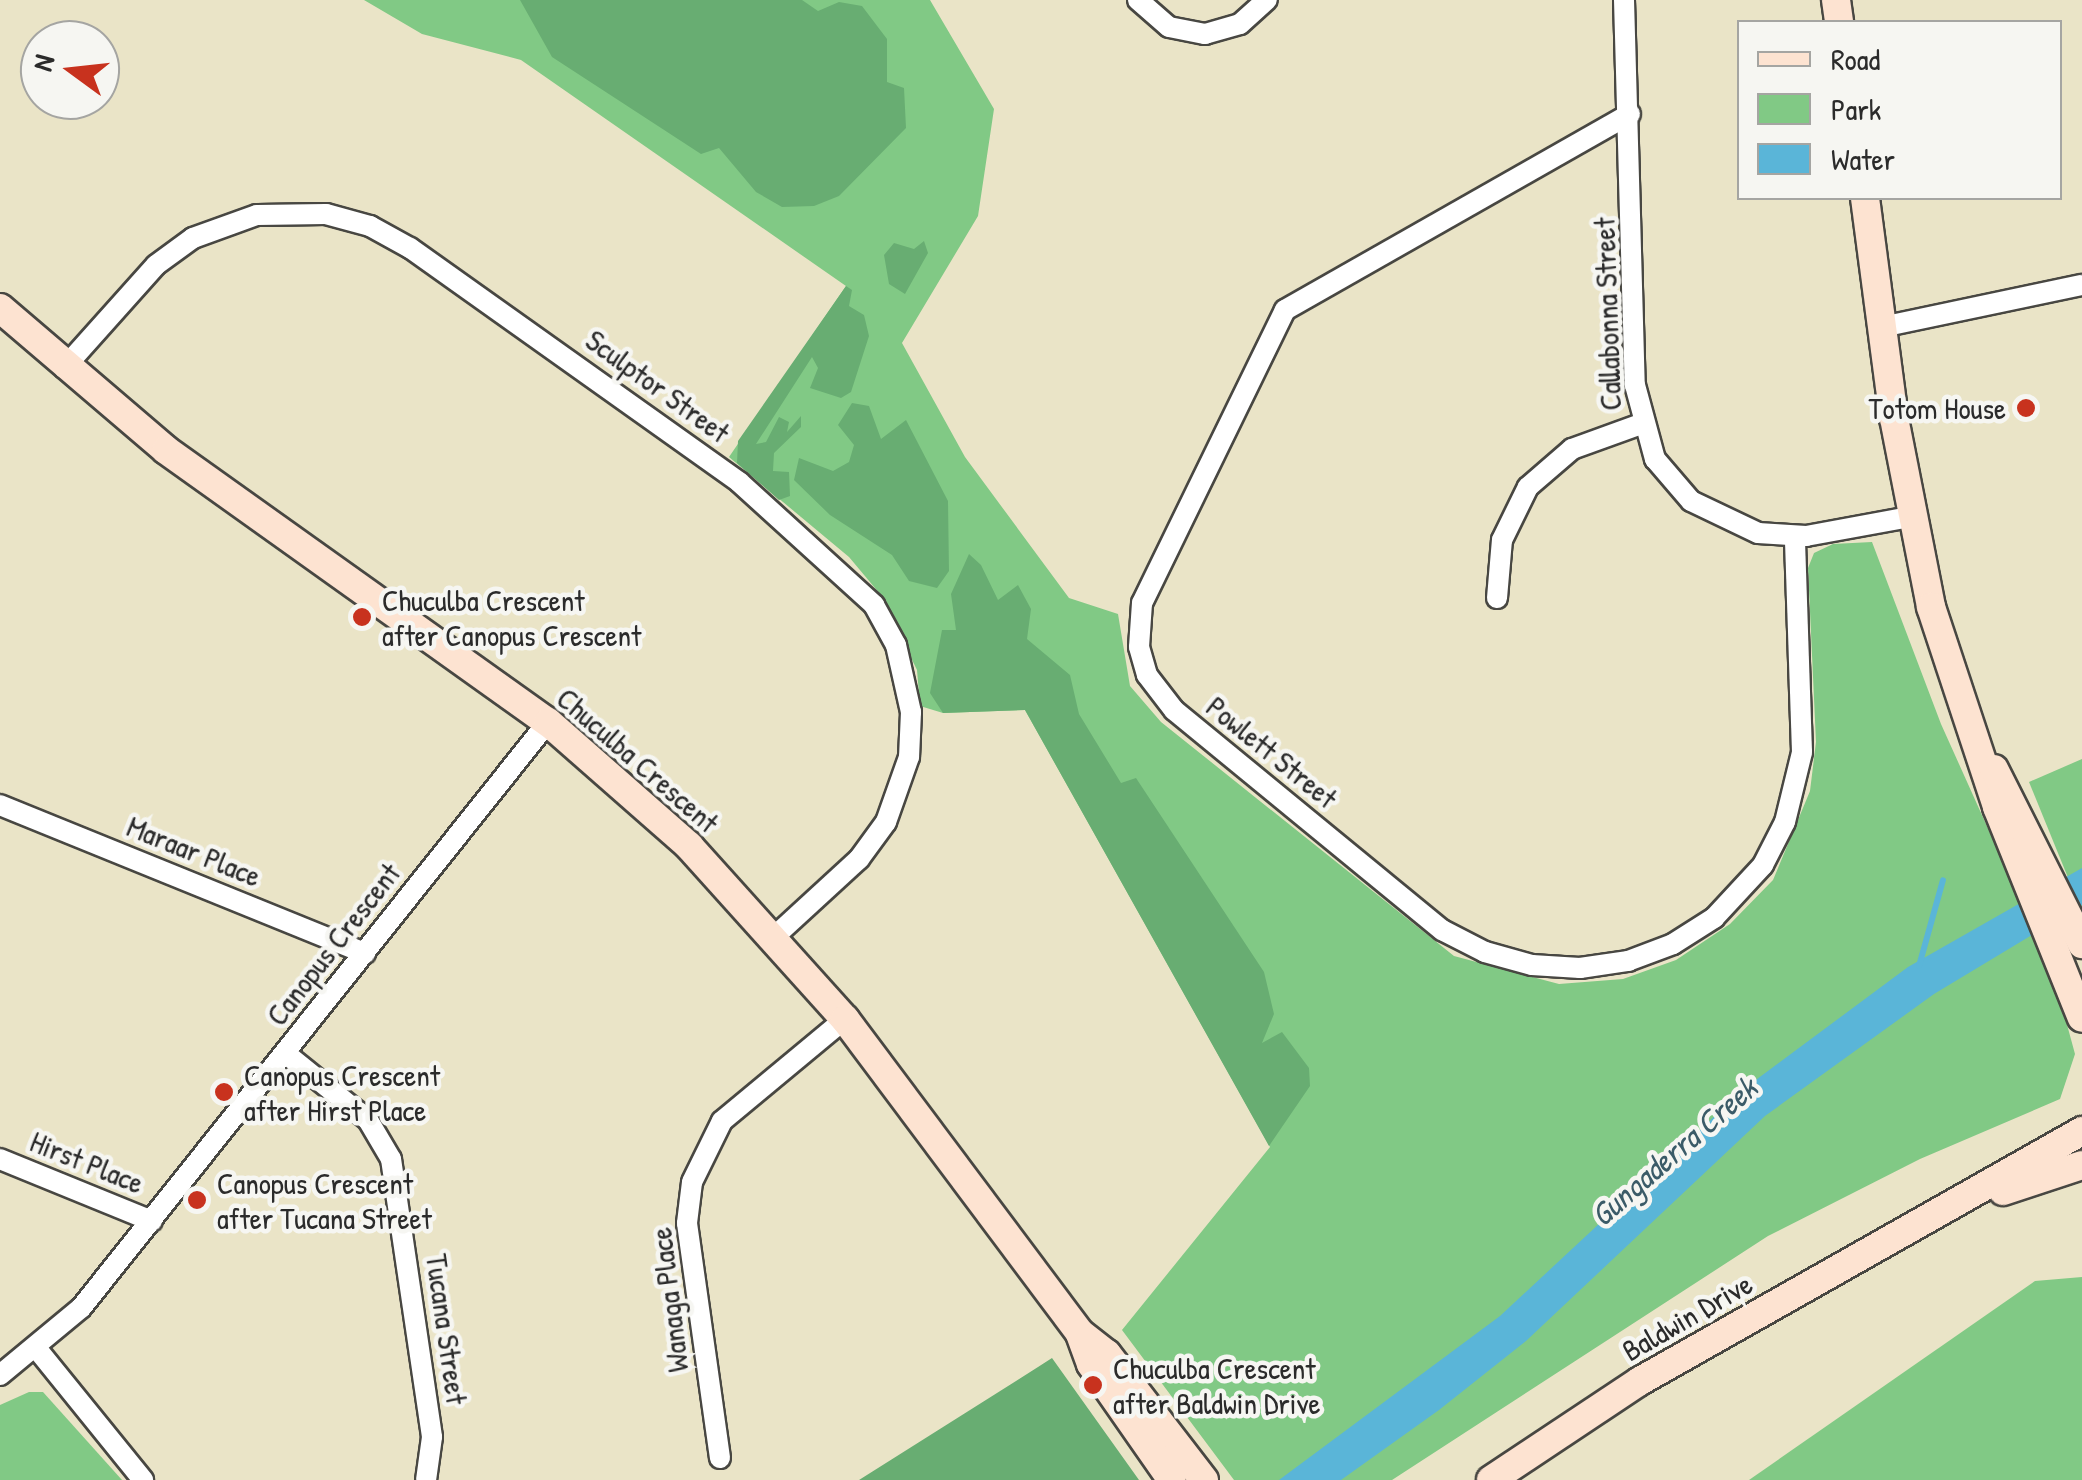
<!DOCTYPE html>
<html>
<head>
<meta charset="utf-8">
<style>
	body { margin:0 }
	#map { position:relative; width:2082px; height:1480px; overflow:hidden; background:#eae4c7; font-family:"Patrick Hand",sans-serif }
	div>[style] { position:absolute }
	.green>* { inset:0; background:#81c985 }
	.forest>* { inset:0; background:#68ad72 }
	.water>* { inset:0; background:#5ab5d8 }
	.stream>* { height:6px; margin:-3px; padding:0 3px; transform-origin:3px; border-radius:3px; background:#5ab5d8 }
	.roads { filter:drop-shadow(2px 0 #484742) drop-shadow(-2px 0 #484742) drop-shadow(0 2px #484742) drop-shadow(0 -2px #484742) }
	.street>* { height:20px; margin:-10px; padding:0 10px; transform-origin:10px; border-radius:10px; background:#fff }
	.secondary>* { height:28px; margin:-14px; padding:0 14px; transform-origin:14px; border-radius:14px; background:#fde3d1 }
	.dots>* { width:28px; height:28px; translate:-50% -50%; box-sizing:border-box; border:5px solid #f6f6f2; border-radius:50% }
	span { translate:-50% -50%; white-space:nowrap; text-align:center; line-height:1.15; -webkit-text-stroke:9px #f6f6f2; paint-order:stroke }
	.street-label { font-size:30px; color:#2b2b2b }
	.poi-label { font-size:30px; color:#2b2b2b }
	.right { translate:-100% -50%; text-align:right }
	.left { translate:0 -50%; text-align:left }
	.water-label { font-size:32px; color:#3b5b68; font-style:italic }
	.legend { position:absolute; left:1737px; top:20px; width:325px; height:180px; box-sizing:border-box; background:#f6f6f2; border:2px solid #a5a5a2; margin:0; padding:12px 18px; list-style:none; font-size:30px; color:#2b2b2b }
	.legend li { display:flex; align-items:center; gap:20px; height:50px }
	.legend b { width:50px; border:2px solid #a5a5a2 }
	.north { position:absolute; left:20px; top:20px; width:100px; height:100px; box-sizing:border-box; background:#f6f6f2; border:2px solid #a5a5a2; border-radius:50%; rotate:285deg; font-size:28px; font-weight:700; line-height:40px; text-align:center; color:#2b2b2b }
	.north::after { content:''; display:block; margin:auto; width:35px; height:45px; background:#c8321e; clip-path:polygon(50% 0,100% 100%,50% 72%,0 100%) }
</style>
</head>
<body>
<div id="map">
	<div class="green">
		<i style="clip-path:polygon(364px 0,930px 0,994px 109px,978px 216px,902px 343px,965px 457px,1069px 598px,1118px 614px,1130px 686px,1161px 722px,1454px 956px,1559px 984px,1623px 979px,1676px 960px,1730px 924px,1773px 880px,1810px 791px,1816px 742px,1808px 568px,1814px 553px,1833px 544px,1872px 542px,1941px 724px,2053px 973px,2075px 1054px,2060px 1099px,1920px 1159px,1768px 1236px,1392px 1480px,1234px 1480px,1122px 1330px,1270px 1147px,1025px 710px,943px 713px,920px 706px,917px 670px,880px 594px,849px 557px,729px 457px,846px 286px,521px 60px,422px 34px)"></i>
		<i style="clip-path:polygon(2082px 759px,2082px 912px,2029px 782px)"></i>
		<i style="clip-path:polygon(2082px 1277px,2082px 1480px,1749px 1480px,2035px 1281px)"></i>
		<i style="clip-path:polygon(29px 1392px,43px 1392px,122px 1480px,0 1480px,0 1405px)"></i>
	</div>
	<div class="forest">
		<i style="clip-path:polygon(520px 0,802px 0,818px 11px,839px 2px,862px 6px,887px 39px,887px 82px,904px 88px,906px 128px,839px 196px,814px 206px,782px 207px,756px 192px,719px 148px,701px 154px,552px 57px)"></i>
		<i style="clip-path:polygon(924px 241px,928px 253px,905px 294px,889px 284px,884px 255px,894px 243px,914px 249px)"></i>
		<i style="clip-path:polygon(846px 286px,852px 290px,849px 306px,864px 315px,869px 336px,851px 392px,841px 398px,810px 388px,818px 368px,812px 357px,756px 444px,766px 442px,779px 417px,789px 422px,787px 432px,801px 416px,801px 427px,774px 453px,773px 471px,789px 472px,790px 496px,779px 500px,737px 463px,738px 441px)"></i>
		<i style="clip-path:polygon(852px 403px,869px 406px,881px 439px,906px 420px,948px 501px,949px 571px,937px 588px,909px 581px,892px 555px,830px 515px,794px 480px,799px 458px,833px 471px,849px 462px,854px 445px,838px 425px)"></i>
		<i style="clip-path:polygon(969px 554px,981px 565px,998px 600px,1018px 585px,1031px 609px,1027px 639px,1070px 675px,1079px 714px,1121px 783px,1136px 778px,1264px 972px,1274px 1014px,1262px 1043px,1282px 1032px,1309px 1068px,1310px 1086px,1269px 1146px,1025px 710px,943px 713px,930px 693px,942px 630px,956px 630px,951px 594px)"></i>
		<i style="clip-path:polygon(1052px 1358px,1139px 1480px,859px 1480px,1038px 1367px)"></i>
	</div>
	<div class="water">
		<i style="clip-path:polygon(2082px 868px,2082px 905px,1934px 994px,1765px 1116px,1526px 1341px,1439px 1410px,1341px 1480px,1279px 1480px,1500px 1316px,1745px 1088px,1908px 967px)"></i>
	</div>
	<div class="stream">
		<i style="left:1919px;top:966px;width:89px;rotate:-74.4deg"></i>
	</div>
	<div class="roads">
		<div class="street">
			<i style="left:1138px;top:0;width:41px;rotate:41.1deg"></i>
			<i style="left:1169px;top:27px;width:37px;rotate:11deg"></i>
			<i style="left:1205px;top:34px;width:36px;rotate:-16deg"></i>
			<i style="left:1240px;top:24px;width:36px;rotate:-42deg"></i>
			<i style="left:1624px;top:0;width:385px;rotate:88.4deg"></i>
			<i style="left:1635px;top:385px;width:77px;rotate:74.9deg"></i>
			<i style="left:1655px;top:459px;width:55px;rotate:49.4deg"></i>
			<i style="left:1691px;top:501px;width:74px;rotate:25.5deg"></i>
			<i style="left:1758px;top:533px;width:48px;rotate:3.6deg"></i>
			<i style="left:1806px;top:536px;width:106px;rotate:-10.4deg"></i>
			<i style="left:1630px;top:114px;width:397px;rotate:150.4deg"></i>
			<i style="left:1285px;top:310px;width:326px;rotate:116deg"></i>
			<i style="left:1142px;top:603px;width:44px;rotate:93.9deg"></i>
			<i style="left:1139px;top:647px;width:29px;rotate:74deg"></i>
			<i style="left:1147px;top:675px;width:44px;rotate:52.4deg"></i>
			<i style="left:1174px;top:710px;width:347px;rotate:39.4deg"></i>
			<i style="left:1442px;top:930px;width:48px;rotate:27.1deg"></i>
			<i style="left:1485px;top:952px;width:49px;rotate:15.5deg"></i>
			<i style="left:1532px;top:965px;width:48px;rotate:3.6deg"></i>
			<i style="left:1580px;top:968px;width:49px;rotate:-8.3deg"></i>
			<i style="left:1628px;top:961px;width:48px;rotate:-20.7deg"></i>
			<i style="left:1673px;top:944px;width:49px;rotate:-32.4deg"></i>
			<i style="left:1714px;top:918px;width:72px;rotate:-47.2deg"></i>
			<i style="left:1763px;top:865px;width:48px;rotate:-62.9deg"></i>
			<i style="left:1785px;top:822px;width:72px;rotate:-76.3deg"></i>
			<i style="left:1802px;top:752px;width:215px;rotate:-91.9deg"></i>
			<i style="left:1882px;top:327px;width:204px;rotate:-11.9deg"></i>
			<i style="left:64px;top:368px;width:138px;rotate:-48.2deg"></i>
			<i style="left:156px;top:265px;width:46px;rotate:-36.1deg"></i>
			<i style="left:193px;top:238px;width:68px;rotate:-19.8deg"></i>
			<i style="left:257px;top:215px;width:69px;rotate:-0.8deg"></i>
			<i style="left:326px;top:214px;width:46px;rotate:15.3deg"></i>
			<i style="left:370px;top:226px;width:46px;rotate:28.8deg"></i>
			<i style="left:410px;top:248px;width:404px;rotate:35.4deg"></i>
			<i style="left:739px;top:482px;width:183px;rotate:42.3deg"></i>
			<i style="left:874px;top:605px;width:46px;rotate:61.2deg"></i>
			<i style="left:896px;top:645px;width:69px;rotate:77.4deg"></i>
			<i style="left:911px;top:712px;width:45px;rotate:92.5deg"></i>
			<i style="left:909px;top:757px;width:69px;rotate:109.5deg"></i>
			<i style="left:886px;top:822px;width:46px;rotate:126.1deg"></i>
			<i style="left:859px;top:859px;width:114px;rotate:137.5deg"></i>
			<i style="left:1497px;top:598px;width:58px;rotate:-85.1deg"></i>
			<i style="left:1502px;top:540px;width:59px;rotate:-63.9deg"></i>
			<i style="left:1528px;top:487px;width:58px;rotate:-40.8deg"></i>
			<i style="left:1572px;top:449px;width:73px;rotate:-19.9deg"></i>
			<i style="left:0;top:805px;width:394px;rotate:22.1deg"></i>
			<i style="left:285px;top:1053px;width:107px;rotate:38.9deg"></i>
			<i style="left:368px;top:1120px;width:45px;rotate:59.5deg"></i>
			<i style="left:391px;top:1159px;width:281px;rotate:81.6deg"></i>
			<i style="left:432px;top:1437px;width:43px;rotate:97.9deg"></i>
			<i style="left:0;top:1159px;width:164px;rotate:22.2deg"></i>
			<i style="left:37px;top:1349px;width:169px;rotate:51deg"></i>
			<i style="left:0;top:1375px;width:105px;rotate:-39.6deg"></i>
			<i style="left:81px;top:1308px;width:749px;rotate:-51.45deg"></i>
			<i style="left:720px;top:1458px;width:237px;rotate:-98deg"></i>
			<i style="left:687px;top:1223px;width:41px;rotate:-83deg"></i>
			<i style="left:692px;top:1182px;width:68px;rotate:-63.8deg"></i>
			<i style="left:722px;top:1121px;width:160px;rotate:-39.7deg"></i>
		</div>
		<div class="secondary">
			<i style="left:1836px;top:0;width:22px;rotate:82deg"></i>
			<i style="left:1865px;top:198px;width:222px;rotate:82.5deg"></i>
			<i style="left:1894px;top:418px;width:193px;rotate:78.9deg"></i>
			<i style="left:1931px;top:607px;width:211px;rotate:71.7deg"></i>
			<i style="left:1997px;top:807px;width:227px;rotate:68.1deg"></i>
			<i style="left:0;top:308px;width:218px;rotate:40.5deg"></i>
			<i style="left:166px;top:450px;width:469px;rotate:35.5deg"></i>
			<i style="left:548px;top:722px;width:188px;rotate:41.3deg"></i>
			<i style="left:689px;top:846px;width:233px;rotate:48deg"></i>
			<i style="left:845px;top:1019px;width:392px;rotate:53.2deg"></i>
			<i style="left:1080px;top:1333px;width:34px;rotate:38deg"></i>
			<i style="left:1107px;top:1354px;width:159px;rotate:52.4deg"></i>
			<i style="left:1994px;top:769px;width:196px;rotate:63.3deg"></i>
			<i style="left:2003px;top:1191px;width:83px;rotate:-18.2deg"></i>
			<i style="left:1080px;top:1334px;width:32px;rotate:70deg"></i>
			<i style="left:1091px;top:1364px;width:141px;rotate:55.1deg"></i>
			<i style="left:1491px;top:1480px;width:179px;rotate:-33.6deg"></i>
			<i style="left:1640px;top:1381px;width:508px;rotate:-29.49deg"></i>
		</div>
	</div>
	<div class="dots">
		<i style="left:2026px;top:408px;background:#c8321e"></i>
		<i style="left:362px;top:617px;background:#c8321e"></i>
		<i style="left:224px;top:1092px;background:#c8321e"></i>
		<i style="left:197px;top:1200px;background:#c8321e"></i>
		<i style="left:1093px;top:1385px;background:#c8321e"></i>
	</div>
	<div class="street-label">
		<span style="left:1607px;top:314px;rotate:-92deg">Callabonna Street</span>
		<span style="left:658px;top:386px;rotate:36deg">Sculptor Street</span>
		<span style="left:1272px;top:752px;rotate:39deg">Powlett Street</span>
		<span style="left:638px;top:760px;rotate:41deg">Chuculba Crescent</span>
		<span style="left:194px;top:851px;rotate:22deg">Maraar Place</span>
		<span style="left:333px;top:944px;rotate:-52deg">Canopus Crescent</span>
		<span style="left:87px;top:1162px;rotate:22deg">Hirst Place</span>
		<span style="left:669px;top:1300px;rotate:-97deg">Wanaga Place</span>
		<span style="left:1687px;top:1317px;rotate:-30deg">Baldwin Drive</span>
		<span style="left:447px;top:1329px;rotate:82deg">Tucana Street</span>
	</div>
	<div class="poi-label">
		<span class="right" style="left:2006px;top:408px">Totom House</span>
		<span class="left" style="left:382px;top:617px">Chuculba Crescent<br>after Canopus Crescent</span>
		<span class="left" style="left:244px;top:1092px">Canopus Crescent<br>after Hirst Place</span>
		<span class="left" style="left:217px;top:1200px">Canopus Crescent<br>after Tucana Street</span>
		<span class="left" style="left:1113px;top:1385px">Chuculba Crescent<br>after Baldwin Drive</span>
	</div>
	<div class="water-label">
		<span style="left:1674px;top:1152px;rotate:-41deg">Gungaderra Creek</span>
	</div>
	<ul class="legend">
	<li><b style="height:12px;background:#fde3d1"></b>Road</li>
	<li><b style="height:28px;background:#81c985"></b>Park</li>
	<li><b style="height:28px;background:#5ab5d8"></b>Water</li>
	</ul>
	<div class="north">N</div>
</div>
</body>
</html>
